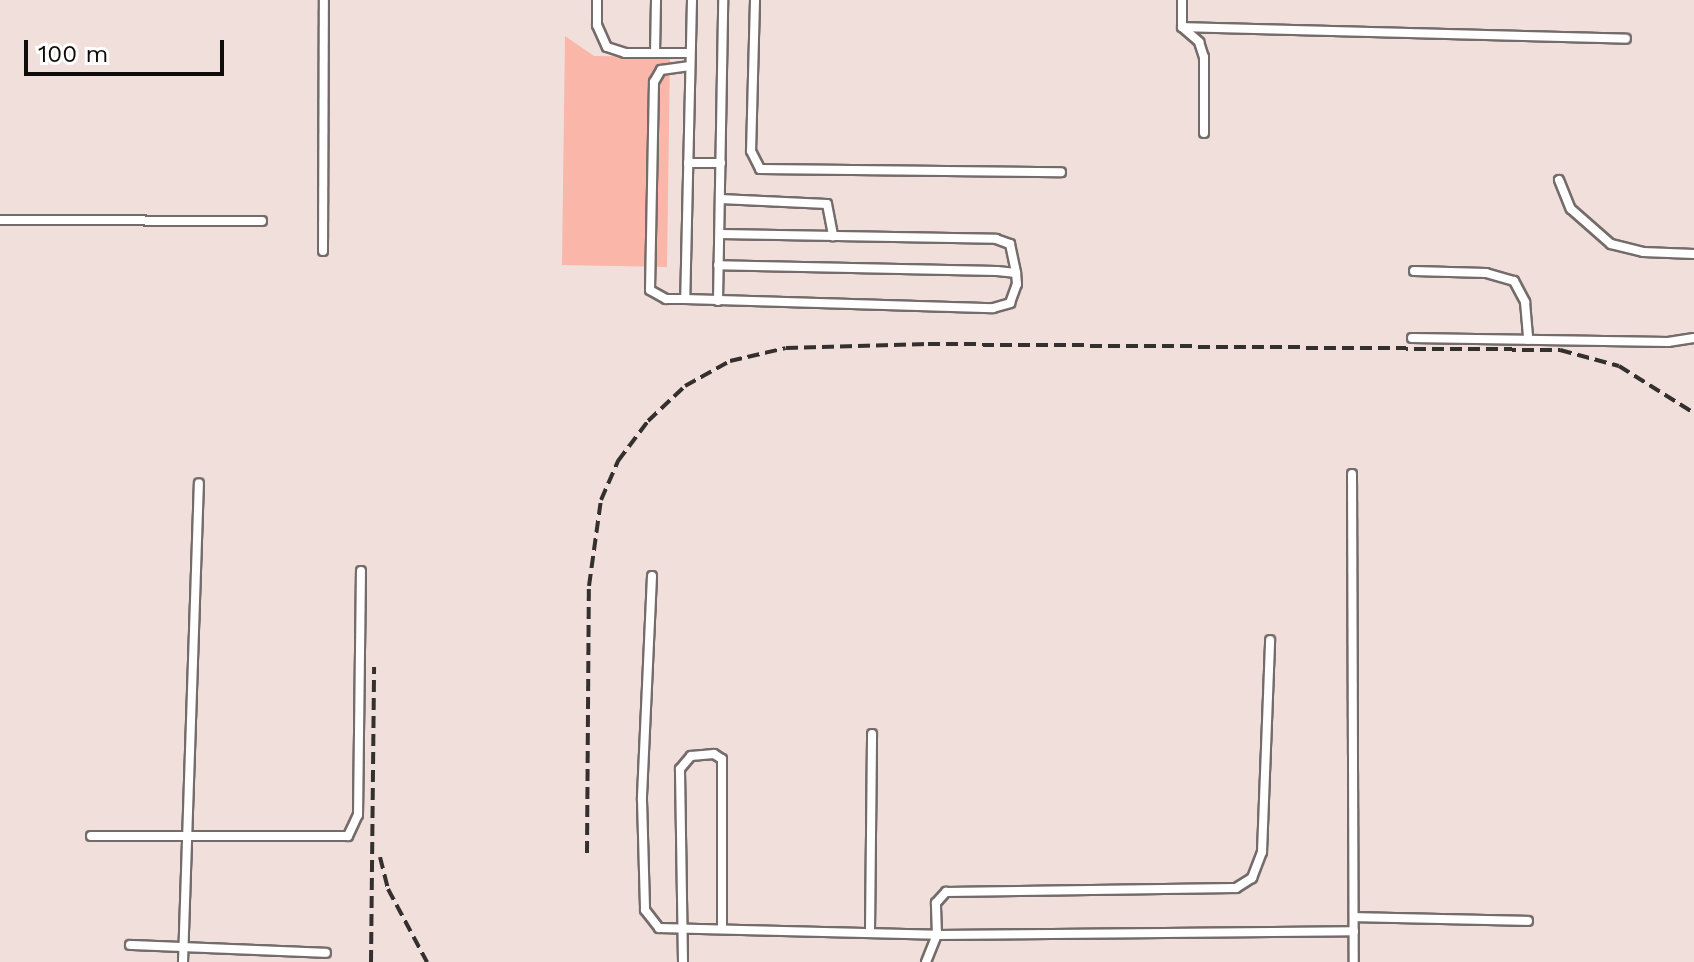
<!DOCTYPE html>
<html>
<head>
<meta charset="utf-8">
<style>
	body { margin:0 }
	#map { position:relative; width:1694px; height:962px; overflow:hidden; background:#f6edeb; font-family:"Work Sans",sans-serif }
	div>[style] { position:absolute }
	.built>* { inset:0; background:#f1dfdc; transform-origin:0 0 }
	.green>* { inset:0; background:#f9b6a9 }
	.roads { filter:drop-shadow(2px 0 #746c6a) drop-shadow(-2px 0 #746c6a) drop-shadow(0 2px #746c6a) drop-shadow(0 -2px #746c6a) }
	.service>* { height:8px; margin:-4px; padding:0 4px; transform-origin:4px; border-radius:4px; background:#fff }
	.rail>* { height:4px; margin-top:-2px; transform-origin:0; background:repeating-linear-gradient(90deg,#34302e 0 12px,transparent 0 18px) }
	span { translate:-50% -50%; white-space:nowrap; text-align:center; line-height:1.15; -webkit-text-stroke:7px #fff; paint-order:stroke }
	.scale { position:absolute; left:24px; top:40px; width:200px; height:36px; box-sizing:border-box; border:4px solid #0f0c0b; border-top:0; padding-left:10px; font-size:24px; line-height:28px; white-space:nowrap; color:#0f0c0b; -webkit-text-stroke:6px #fff; paint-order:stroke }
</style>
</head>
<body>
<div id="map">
	<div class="built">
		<i style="left:0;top:0;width:1694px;height:962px"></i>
	</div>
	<div class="green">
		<i style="clip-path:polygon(565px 36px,594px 56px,670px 57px,667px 267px,562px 265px)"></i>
	</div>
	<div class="roads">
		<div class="service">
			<i style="left:597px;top:0;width:25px;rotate:90deg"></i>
			<i style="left:597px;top:25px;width:24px;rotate:66deg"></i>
			<i style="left:607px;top:47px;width:19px;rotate:18deg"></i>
			<i style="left:625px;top:53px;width:65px"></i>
			<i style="left:692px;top:0;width:299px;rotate:91.3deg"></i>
			<i style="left:685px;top:299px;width:308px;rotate:1.7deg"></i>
			<i style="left:993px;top:308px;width:18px;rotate:-16deg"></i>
			<i style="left:1010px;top:303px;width:20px;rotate:-70deg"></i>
			<i style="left:1017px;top:284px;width:11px;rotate:-95deg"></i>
			<i style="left:1016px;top:273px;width:19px;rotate:-174deg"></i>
			<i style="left:997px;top:271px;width:279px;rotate:-178.8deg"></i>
			<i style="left:755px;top:0;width:151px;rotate:91.5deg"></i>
			<i style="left:751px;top:151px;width:20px;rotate:63deg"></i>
			<i style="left:760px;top:169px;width:301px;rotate:0.6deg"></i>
			<i style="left:1182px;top:0;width:27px;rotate:90deg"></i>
			<i style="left:1182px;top:27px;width:23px;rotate:41deg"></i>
			<i style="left:1199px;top:42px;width:16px;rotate:72deg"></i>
			<i style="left:1204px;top:57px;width:76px;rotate:90deg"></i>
			<i style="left:1182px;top:27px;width:444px;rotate:1.5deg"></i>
			<i style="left:655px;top:53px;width:53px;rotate:-88.9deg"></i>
			<i style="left:688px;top:163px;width:33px"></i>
			<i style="left:1559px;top:180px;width:31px;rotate:68deg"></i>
			<i style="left:1571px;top:209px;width:53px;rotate:41.2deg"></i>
			<i style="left:1611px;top:244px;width:33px;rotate:14deg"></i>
			<i style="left:1643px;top:252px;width:51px;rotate:2.2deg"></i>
			<i style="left:720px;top:199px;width:107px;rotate:2.7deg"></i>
			<i style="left:827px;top:204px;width:33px;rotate:79deg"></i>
			<i style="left:0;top:220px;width:262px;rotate:0.2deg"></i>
			<i style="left:720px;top:234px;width:276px;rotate:1deg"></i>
			<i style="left:996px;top:239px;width:15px;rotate:20deg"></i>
			<i style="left:1010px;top:244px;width:30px;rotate:78deg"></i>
			<i style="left:323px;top:251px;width:251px;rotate:-89.8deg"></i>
			<i style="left:1414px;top:271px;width:72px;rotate:1.6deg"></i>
			<i style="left:1486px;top:273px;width:29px;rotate:16deg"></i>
			<i style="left:1514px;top:281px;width:24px;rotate:62deg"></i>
			<i style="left:1525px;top:302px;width:38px;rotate:85deg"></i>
			<i style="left:685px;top:299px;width:19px;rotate:180deg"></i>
			<i style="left:666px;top:299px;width:18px;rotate:-151deg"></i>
			<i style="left:650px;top:290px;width:208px;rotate:-88.9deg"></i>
			<i style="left:654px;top:82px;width:14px;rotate:-60deg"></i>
			<i style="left:661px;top:70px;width:29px;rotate:-8deg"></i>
			<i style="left:718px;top:301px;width:301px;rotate:-89deg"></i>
			<i style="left:1412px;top:338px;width:256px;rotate:0.9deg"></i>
			<i style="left:1668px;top:342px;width:26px;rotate:-9deg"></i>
			<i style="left:1352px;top:474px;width:488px;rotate:89.8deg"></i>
			<i style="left:652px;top:576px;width:224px;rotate:92.6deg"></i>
			<i style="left:642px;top:800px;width:110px;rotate:88.4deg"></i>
			<i style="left:645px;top:910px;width:23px;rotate:52deg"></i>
			<i style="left:659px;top:928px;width:278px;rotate:1.4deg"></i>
			<i style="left:937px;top:935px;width:417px;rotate:-0.5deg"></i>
			<i style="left:91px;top:836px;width:257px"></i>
			<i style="left:348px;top:836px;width:23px;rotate:-65deg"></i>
			<i style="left:358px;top:815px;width:244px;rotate:-89.3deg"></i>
			<i style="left:1354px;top:917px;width:174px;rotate:1.3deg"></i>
			<i style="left:870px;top:931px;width:197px;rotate:-89.4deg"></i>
			<i style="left:130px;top:945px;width:196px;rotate:2.3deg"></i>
			<i style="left:183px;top:962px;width:479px;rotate:-88.1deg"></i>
			<i style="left:683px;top:962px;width:193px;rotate:-90.9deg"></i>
			<i style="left:680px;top:769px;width:17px;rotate:-50deg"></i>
			<i style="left:691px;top:756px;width:23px;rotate:-5deg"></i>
			<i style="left:714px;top:754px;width:9px;rotate:32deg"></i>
			<i style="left:722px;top:759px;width:170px;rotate:90deg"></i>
			<i style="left:926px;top:962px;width:29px;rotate:-68deg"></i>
			<i style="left:937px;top:935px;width:32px;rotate:-92deg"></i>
			<i style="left:936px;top:903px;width:15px;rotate:-48deg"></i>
			<i style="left:946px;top:892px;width:290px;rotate:-0.8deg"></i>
			<i style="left:1236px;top:888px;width:19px;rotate:-32deg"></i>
			<i style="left:1252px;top:878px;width:28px;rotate:-69deg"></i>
			<i style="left:1262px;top:852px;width:212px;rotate:-87.8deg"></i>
		</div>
	</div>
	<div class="rail">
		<i style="left:587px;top:853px;width:267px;rotate:-89.6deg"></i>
		<i style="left:589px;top:586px;width:87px;rotate:-82.1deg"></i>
		<i style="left:601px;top:500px;width:43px;rotate:-66.4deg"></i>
		<i style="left:618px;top:461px;width:50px;rotate:-53.1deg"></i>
		<i style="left:648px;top:421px;width:51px;rotate:-43.4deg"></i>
		<i style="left:685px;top:386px;width:51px;rotate:-29.1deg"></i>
		<i style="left:730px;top:361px;width:57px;rotate:-13.1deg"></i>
		<i style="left:786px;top:348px;width:142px;rotate:-1.6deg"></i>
		<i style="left:928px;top:344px;width:632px;rotate:0.54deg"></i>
		<i style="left:1560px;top:350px;width:61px;rotate:15.2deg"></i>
		<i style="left:1619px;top:366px;width:89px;rotate:32.1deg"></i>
		<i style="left:380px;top:857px;width:33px;rotate:76deg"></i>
		<i style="left:388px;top:889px;width:83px;rotate:61.9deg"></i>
		<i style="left:371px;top:962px;width:295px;rotate:-89.4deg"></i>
	</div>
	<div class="scale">100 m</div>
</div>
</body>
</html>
